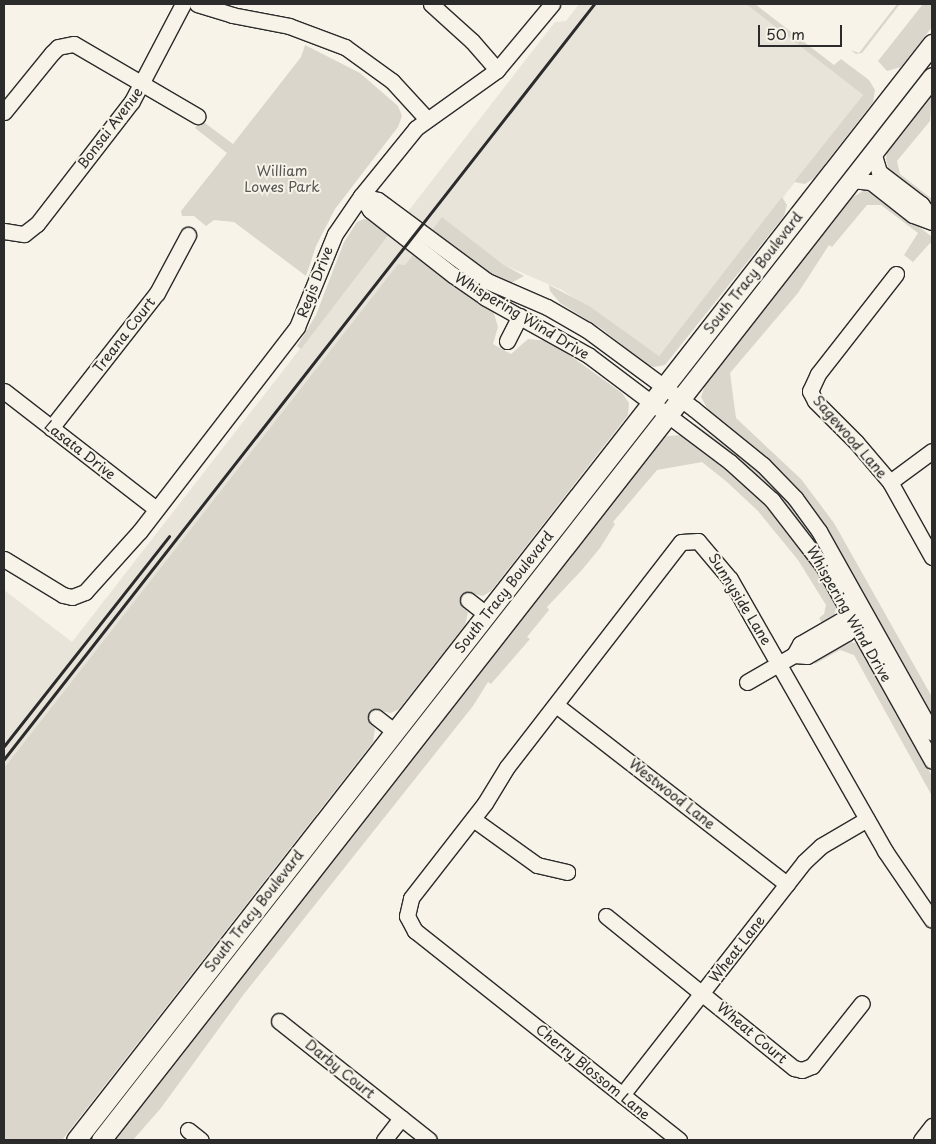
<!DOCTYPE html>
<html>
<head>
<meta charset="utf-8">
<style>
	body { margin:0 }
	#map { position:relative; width:936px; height:1144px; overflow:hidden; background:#f7f3e8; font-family:"Playpen Sans",sans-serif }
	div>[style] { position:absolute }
	.built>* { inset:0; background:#e8e4da }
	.green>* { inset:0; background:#dad6cc }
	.roads { filter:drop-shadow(1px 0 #2b2b2b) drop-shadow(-1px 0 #2b2b2b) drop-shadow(0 1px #2b2b2b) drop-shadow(0 -1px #2b2b2b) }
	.minor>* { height:15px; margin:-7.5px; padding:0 7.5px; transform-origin:7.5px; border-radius:7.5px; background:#f7f3e8 }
	.major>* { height:19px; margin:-9.5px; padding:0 9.5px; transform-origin:9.5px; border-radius:9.5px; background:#f7f3e8 }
	.rail>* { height:3px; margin:-1.5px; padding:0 1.5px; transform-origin:1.5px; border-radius:1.5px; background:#2b2b2b }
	span { translate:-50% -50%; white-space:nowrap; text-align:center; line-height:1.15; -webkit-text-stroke:4px #f7f3e8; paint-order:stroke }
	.street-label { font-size:14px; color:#2b2b2b }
	.park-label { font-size:14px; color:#575653 }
	.frame { position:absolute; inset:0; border:5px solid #2b2b2b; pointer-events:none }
	.scale { position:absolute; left:758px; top:25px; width:84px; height:22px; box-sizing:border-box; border:2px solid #2b2b2b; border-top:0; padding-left:6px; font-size:15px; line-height:18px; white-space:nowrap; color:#2b2b2b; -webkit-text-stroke:4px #f7f3e8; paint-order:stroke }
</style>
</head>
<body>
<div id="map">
	<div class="built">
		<i style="clip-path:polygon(579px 4px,746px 4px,863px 95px,659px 356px,562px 290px,504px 265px,443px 218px,430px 233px,406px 214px,555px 22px,566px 21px)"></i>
		<i style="clip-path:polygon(390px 233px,415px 252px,405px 265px,398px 264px,4px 768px,4px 590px,72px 642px)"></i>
	</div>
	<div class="green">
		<i style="clip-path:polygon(746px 4px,755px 4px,834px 65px,841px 59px,869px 80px,875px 90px,873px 102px,814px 178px,805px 184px,794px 182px,863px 95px)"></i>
		<i style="clip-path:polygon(897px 4px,900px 4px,862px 53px,856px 54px,851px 50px,859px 53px)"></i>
		<i style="clip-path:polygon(923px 4px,932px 4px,932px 27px,901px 67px,887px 71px,878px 61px)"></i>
		<i style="clip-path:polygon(305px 45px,360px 73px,398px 106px,402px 116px,398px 127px,335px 209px,316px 246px,306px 276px,234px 222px,214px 220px,206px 226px,194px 216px,182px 216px,181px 211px,227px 153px,195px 128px,201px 120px,233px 144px,301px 57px)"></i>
		<i style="clip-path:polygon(932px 93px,930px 121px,897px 161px,900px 174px,932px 199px,932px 206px,889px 171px,886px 159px,887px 151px)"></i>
		<i style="clip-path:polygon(865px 190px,879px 195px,932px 237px,932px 245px,930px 243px,913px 262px,904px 255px,918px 233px,881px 205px,867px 205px,832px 247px,829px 245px,798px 293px,730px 373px,736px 418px,801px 479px,834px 523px,932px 697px,932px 717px,824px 524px,774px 465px,708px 410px,701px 397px,706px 383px,851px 198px)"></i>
		<i style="clip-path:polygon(782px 197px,787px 205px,784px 216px,665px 365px,654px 367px,646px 364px,602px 329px,560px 303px,550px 291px,549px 285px,589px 306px,659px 356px)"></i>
		<i style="clip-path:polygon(442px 217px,504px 265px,524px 276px,513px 282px,500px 282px,430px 233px)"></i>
		<i style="clip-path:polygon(364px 219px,372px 220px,390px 233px,301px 349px,297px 346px,316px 315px,344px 242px,357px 222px)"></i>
		<i style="clip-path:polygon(415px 252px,493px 310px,498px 327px,493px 344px,511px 354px,528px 339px,550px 341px,622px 393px,629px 403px,628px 415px,491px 591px,483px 596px,469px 593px,461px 603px,468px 613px,465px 625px,399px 709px,391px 713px,380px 711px,370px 720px,375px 729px,373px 742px,62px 1140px,4px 1140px,4px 768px,398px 264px,405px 265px)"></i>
		<i style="clip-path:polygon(695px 424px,774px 481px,824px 545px,830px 570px,693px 427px)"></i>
		<i style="clip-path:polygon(682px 435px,725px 467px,771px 510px,816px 568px,837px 604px,834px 617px,823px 625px,819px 618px,824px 614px,826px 605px,798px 560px,758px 511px,727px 482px,702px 462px,657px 470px,613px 522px,615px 524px,600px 548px,581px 571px,547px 607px,549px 610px,527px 637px,530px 639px,491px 684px,488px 682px,473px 706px,244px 994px,161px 1108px,133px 1140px,114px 1140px,661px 441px,667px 436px)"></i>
		<i style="clip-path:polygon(845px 641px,856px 643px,863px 651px,932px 776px,932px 796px,854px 655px,840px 650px,815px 664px,812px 659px)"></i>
	</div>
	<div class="roads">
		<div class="minor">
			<i style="left:197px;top:4px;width:37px;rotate:17deg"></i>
			<i style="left:232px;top:15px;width:58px;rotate:10.9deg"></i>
			<i style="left:289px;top:26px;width:60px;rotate:20.6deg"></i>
			<i style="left:345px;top:47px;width:58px;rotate:35.9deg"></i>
			<i style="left:392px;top:81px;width:50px;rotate:47.4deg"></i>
			<i style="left:431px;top:4px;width:55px;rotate:42.1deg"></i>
			<i style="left:472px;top:41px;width:38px;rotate:49deg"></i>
			<i style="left:4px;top:112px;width:76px;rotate:-50.9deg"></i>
			<i style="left:52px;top:53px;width:8px;rotate:-45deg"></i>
			<i style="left:58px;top:47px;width:16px;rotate:-11deg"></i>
			<i style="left:74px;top:44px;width:143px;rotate:30.3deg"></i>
			<i style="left:873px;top:152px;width:21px;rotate:73deg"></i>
			<i style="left:879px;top:172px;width:53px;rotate:37.3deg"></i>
			<i style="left:921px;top:204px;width:19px;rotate:54deg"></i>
			<i style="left:851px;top:180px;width:20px;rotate:6deg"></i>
			<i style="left:871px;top:182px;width:53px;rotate:38.2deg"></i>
			<i style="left:913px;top:215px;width:20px;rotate:20deg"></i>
			<i style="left:361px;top:196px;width:17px;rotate:57deg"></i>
			<i style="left:370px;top:210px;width:105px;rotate:38.1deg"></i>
			<i style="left:453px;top:275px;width:40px;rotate:34.9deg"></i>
			<i style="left:486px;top:298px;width:117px;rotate:29.2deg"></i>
			<i style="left:588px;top:355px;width:178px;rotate:37deg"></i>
			<i style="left:730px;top:462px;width:57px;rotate:42.1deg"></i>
			<i style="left:772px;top:500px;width:83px;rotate:52.3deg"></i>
			<i style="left:823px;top:566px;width:223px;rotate:60.8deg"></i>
			<i style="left:361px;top:196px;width:17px;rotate:13deg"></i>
			<i style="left:378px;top:200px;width:136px;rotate:36.6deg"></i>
			<i style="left:487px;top:281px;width:65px;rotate:23.4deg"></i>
			<i style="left:547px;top:307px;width:46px;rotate:29.9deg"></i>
			<i style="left:587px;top:330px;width:133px;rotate:36.4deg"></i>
			<i style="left:694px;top:409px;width:89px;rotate:39.1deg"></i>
			<i style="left:763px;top:465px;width:46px;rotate:45.9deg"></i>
			<i style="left:795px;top:498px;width:41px;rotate:54deg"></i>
			<i style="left:819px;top:531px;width:231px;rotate:60.7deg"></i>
			<i style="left:4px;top:231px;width:20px;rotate:9deg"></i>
			<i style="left:24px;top:234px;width:16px;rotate:-38deg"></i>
			<i style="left:37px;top:224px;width:155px;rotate:-52.3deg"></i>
			<i style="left:132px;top:101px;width:110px;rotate:-62.3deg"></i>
			<i style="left:896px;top:274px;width:127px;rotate:128deg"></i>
			<i style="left:818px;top:374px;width:19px;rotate:115deg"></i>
			<i style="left:810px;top:391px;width:11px;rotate:63deg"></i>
			<i style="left:815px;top:401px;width:58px;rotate:45deg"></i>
			<i style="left:856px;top:442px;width:52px;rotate:49.6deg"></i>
			<i style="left:890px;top:482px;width:86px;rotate:60.8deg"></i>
			<i style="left:507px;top:341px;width:28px;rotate:-63deg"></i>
			<i style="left:4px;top:391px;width:192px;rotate:37.8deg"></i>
			<i style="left:51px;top:428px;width:172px;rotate:-51.9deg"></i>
			<i style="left:157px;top:293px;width:66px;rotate:-61.9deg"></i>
			<i style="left:890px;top:482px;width:52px;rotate:-36.4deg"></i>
			<i style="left:4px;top:559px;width:69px;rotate:31.4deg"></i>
			<i style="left:63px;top:595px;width:9px;rotate:13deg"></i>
			<i style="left:72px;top:597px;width:14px;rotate:-21deg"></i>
			<i style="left:85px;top:592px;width:82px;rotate:-48deg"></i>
			<i style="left:140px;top:531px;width:257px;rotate:-52.4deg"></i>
			<i style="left:297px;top:327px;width:100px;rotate:-67.8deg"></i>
			<i style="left:335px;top:234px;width:46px;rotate:-55.6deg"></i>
			<i style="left:361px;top:196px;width:87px;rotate:-51deg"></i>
			<i style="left:416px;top:128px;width:100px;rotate:-35.6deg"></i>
			<i style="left:497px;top:70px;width:86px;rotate:-50.2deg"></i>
			<i style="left:468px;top:600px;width:23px;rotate:38deg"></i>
			<i style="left:794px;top:655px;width:13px;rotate:-61deg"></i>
			<i style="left:800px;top:644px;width:46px;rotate:-29.9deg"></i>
			<i style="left:840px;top:621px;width:15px;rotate:4deg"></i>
			<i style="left:747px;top:682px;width:54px;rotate:-29.9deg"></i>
			<i style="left:794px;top:655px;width:13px;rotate:4deg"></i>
			<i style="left:807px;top:656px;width:46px;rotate:-29.9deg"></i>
			<i style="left:847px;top:633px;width:21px;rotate:-47deg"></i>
			<i style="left:556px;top:705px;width:292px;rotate:37.8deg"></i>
			<i style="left:376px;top:717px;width:24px;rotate:38deg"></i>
			<i style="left:473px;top:819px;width:79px;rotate:35.7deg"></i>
			<i style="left:537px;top:865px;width:31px;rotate:13deg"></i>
			<i style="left:606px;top:916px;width:242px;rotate:39deg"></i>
			<i style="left:794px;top:1068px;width:8px;rotate:14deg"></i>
			<i style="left:802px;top:1070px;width:11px;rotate:-22deg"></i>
			<i style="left:812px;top:1066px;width:80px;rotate:-51.6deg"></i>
			<i style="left:279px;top:1021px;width:191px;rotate:38.4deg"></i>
			<i style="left:622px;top:1095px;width:296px;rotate:-52deg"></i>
			<i style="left:804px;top:862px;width:23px;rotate:-43deg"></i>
			<i style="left:821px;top:846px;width:53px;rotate:-30.4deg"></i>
			<i style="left:188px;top:1130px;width:16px;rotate:38deg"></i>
			<i style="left:384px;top:1140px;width:28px;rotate:-52deg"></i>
			<i style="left:679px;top:1140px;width:337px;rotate:-141.6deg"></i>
			<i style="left:415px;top:931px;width:17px;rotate:-118deg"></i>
			<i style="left:407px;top:916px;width:18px;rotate:-77deg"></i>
			<i style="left:411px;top:898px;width:120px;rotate:-52.1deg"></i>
			<i style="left:485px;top:803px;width:42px;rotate:-58.6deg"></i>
			<i style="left:507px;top:767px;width:284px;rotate:-52.3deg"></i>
			<i style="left:681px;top:542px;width:17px;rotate:-3deg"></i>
			<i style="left:698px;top:541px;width:50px;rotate:49.9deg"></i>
			<i style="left:730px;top:579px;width:313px;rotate:60.3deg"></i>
			<i style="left:885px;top:851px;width:83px;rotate:55.7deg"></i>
			<i style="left:921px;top:1140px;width:18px;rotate:-52deg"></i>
		</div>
		<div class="major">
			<i style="left:76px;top:1140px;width:1391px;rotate:-52.01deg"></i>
			<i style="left:101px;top:1140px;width:1349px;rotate:-51.98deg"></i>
		</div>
	</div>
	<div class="rail">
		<i style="left:4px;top:746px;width:267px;rotate:-51.8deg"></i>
		<i style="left:4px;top:759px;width:958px;rotate:-51.99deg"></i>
	</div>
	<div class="street-label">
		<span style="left:110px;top:128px;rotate:-53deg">Bonsai Avenue</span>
		<span style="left:753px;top:273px;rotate:-52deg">South Tracy Boulevard</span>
		<span style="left:315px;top:282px;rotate:-69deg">Regis Drive</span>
		<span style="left:522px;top:316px;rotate:31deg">Whispering Wind Drive</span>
		<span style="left:124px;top:335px;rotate:-52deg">Treana Court</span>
		<span style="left:850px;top:437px;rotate:49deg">Sagewood Lane</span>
		<span style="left:80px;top:450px;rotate:38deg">Lasata Drive</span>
		<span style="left:504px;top:592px;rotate:-52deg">South Tracy Boulevard</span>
		<span style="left:740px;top:599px;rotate:58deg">Sunnyside Lane</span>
		<span style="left:849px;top:614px;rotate:60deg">Whispering Wind Drive</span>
		<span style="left:672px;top:794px;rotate:38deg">Westwood Lane</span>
		<span style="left:254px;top:911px;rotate:-52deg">South Tracy Boulevard</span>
		<span style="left:737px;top:949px;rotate:-52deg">Wheat Lane</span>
		<span style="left:752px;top:1033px;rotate:40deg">Wheat Court</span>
		<span style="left:340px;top:1069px;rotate:39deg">Darby Court</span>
		<span style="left:593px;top:1072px;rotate:39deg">Cherry Blossom Lane</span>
	</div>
	<div class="park-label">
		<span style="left:282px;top:179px">William<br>Lowes Park</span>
	</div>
	<div class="frame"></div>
	<div class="scale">50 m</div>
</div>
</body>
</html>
